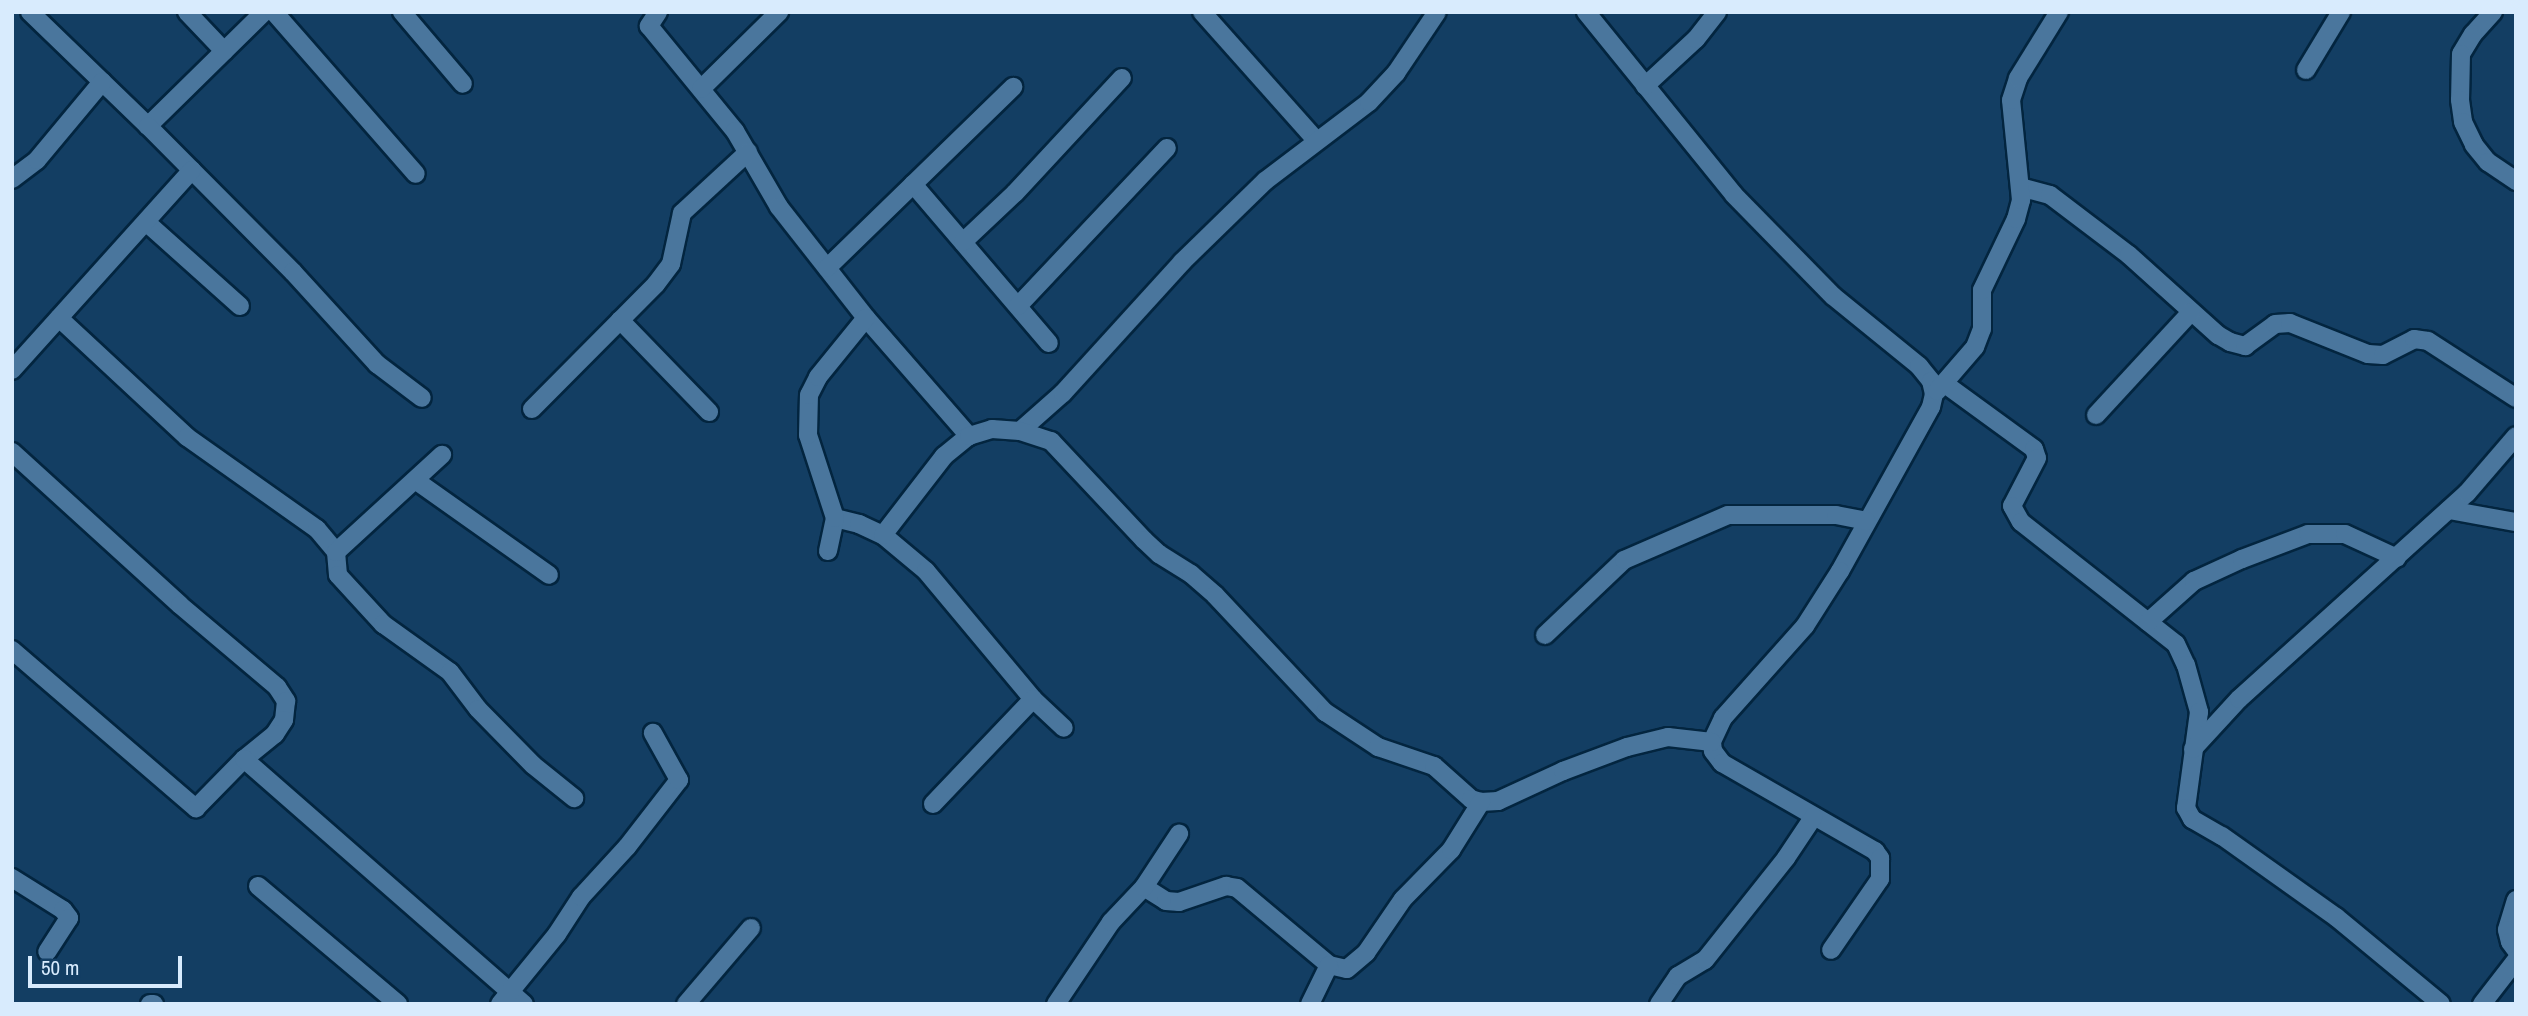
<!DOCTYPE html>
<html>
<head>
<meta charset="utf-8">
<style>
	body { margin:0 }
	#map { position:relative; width:2528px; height:1016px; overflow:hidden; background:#133e63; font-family:"Archivo Narrow",sans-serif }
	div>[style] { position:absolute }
	.roads { filter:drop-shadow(2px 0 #03253f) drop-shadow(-2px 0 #03253f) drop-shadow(0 2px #03253f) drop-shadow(0 -2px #03253f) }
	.minor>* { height:18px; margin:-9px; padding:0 9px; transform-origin:9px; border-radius:9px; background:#4a769d }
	span { translate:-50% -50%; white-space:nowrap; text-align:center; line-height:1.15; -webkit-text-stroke:7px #133e63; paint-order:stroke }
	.frame { position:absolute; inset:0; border:14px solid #d8ebfd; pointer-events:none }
	.scale { position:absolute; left:28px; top:956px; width:154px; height:32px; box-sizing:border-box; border:4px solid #d8ebfd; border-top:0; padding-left:9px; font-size:21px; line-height:24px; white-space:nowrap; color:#d8ebfd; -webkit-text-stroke:5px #133e63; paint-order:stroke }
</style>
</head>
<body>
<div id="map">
	<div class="roads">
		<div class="minor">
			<i style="left:30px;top:12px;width:164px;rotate:44deg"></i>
			<i style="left:187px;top:12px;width:54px;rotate:46.5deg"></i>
			<i style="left:264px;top:12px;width:163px;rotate:135.5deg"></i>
			<i style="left:148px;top:126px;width:206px;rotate:45.2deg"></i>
			<i style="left:293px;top:272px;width:125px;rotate:47.6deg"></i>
			<i style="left:377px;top:364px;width:56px;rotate:37.1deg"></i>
			<i style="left:274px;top:12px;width:215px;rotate:48.8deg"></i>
			<i style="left:402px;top:12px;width:94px;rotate:49.7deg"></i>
			<i style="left:658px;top:12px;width:17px;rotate:123deg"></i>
			<i style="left:649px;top:26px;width:136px;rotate:50.7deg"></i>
			<i style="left:735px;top:131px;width:88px;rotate:59.9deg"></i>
			<i style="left:779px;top:207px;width:141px;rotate:51.9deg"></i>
			<i style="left:866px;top:318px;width:157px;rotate:48.9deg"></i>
			<i style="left:1202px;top:12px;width:171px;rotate:48.3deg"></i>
			<i style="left:1586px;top:12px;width:235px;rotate:51deg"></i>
			<i style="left:1734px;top:195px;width:141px;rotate:45.6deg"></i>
			<i style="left:1833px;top:296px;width:111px;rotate:39.1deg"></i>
			<i style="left:1919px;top:366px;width:19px;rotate:51deg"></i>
			<i style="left:1931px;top:381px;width:13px;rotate:77deg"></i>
			<i style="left:1934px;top:394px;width:13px;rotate:103deg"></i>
			<i style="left:1931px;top:407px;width:188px;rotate:119deg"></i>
			<i style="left:1840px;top:571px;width:65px;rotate:122.5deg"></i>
			<i style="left:1805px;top:626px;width:123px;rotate:131.7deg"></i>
			<i style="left:1723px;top:718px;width:26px;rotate:115deg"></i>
			<i style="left:1712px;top:742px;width:9px;rotate:84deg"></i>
			<i style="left:1713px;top:751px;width:15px;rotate:53deg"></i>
			<i style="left:1722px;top:763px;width:177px;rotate:29.9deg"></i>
			<i style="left:1875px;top:851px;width:9px;rotate:54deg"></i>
			<i style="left:1880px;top:858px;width:21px;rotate:90deg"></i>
			<i style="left:1880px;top:879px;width:86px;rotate:124.6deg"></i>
			<i style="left:2493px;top:12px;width:30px;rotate:132deg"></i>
			<i style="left:2473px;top:34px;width:23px;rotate:121deg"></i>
			<i style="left:2461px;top:54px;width:46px;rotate:91.2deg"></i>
			<i style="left:2460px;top:100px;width:22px;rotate:82deg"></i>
			<i style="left:2463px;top:122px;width:25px;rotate:64deg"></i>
			<i style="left:2474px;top:145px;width:22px;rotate:51deg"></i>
			<i style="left:2488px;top:162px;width:34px;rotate:34deg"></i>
			<i style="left:2306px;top:70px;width:68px;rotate:-58.9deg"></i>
			<i style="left:1645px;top:86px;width:69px;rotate:-42.7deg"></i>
			<i style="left:1696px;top:39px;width:34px;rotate:-52deg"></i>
			<i style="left:701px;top:89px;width:110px;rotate:-44.6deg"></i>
			<i style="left:12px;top:179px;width:31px;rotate:-37deg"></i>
			<i style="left:37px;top:160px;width:102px;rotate:-50.2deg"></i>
			<i style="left:913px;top:184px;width:209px;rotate:49.5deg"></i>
			<i style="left:2020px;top:187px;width:31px;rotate:15deg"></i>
			<i style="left:2050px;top:195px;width:99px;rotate:37.2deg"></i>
			<i style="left:2129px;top:255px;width:120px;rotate:42deg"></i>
			<i style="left:2218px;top:335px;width:14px;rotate:30deg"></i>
			<i style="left:2230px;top:342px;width:16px;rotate:15deg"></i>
			<i style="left:2245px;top:346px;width:37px;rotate:-36deg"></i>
			<i style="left:2275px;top:324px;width:15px;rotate:-4deg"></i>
			<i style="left:2290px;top:323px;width:84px;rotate:21.7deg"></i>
			<i style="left:2368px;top:354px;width:15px;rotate:4deg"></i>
			<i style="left:2383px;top:355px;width:35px;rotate:-27deg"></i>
			<i style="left:2414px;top:339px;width:14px;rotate:8deg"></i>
			<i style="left:2428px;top:341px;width:105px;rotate:32.9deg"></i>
			<i style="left:146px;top:222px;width:126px;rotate:41.8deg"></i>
			<i style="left:963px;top:242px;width:71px;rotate:-43.3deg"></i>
			<i style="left:1015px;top:193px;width:157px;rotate:-47.1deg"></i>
			<i style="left:827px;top:268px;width:260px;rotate:-44.2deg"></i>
			<i style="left:1018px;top:306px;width:217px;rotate:-46.7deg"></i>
			<i style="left:59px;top:318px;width:175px;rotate:42.9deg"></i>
			<i style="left:187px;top:437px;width:159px;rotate:35.3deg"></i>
			<i style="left:317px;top:529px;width:30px;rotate:50deg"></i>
			<i style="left:336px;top:552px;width:23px;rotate:85deg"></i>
			<i style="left:338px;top:575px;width:67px;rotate:47.4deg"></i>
			<i style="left:383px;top:624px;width:82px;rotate:35.6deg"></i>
			<i style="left:450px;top:672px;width:46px;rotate:52.9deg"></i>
			<i style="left:478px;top:709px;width:78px;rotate:45.5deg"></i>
			<i style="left:533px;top:765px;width:53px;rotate:38.8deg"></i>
			<i style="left:620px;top:320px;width:128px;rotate:45.9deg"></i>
			<i style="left:12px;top:370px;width:269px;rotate:-48deg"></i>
			<i style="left:1945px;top:384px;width:110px;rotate:36.1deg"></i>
			<i style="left:2034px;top:449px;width:9px;rotate:72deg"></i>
			<i style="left:2037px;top:458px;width:54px;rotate:117.5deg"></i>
			<i style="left:2012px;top:506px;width:18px;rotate:61deg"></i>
			<i style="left:2021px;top:522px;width:197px;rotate:38.2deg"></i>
			<i style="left:2176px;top:644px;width:23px;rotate:65deg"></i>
			<i style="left:2186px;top:665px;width:49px;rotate:74.5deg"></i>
			<i style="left:2199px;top:712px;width:97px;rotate:97.7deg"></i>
			<i style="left:2186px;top:808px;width:13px;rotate:61deg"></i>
			<i style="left:2192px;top:819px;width:34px;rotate:30deg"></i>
			<i style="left:2222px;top:836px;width:140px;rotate:35.4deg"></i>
			<i style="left:2336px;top:917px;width:136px;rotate:39.6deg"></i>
			<i style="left:1937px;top:391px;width:58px;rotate:-49.2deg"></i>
			<i style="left:1975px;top:347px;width:19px;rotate:-69deg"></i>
			<i style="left:1982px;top:329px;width:39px;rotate:-90deg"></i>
			<i style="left:1982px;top:290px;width:79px;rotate:-64.4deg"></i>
			<i style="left:2016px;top:219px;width:20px;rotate:-75deg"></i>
			<i style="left:2021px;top:200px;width:100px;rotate:-95.7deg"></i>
			<i style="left:2011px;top:100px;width:23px;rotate:-72deg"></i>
			<i style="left:2018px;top:78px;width:78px;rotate:-58.2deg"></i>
			<i style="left:532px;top:409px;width:176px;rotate:-45.2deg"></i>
			<i style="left:656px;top:284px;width:25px;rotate:-53deg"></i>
			<i style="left:671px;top:264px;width:52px;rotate:-77.8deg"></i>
			<i style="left:682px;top:213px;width:90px;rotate:-42.7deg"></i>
			<i style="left:2096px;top:415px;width:140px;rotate:-47.3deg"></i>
			<i style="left:1020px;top:431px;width:57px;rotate:-41.5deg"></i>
			<i style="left:1063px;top:393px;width:177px;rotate:-47.7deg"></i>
			<i style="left:1182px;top:262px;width:116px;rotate:-44.3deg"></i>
			<i style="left:1265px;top:181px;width:131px;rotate:-37.2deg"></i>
			<i style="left:1369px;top:102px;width:40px;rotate:-47deg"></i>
			<i style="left:1396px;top:73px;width:73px;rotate:-56.1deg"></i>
			<i style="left:12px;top:452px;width:227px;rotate:42.3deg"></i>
			<i style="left:180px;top:605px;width:127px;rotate:40.2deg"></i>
			<i style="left:277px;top:687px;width:17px;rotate:57deg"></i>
			<i style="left:286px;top:701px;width:19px;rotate:96deg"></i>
			<i style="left:284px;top:720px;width:17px;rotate:123deg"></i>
			<i style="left:275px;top:734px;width:40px;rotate:141deg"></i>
			<i style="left:415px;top:480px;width:164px;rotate:35.3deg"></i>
			<i style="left:2449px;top:510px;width:68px;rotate:10.2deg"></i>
			<i style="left:835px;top:518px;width:25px;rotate:14deg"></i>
			<i style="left:859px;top:524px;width:26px;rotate:25deg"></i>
			<i style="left:883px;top:535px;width:56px;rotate:39.9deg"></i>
			<i style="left:926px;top:571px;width:167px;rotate:50.1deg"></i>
			<i style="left:1033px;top:699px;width:42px;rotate:43.1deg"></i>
			<i style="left:883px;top:535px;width:100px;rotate:-52.3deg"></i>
			<i style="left:944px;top:456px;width:32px;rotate:-39deg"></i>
			<i style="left:969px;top:436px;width:24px;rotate:-17deg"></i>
			<i style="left:992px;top:429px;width:28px;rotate:4deg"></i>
			<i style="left:1020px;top:431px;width:33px;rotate:18deg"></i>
			<i style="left:1051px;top:441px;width:136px;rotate:46.8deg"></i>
			<i style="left:1144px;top:540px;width:21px;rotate:43deg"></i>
			<i style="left:1159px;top:554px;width:38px;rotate:32deg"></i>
			<i style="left:1191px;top:574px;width:32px;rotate:41deg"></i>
			<i style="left:1215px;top:595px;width:161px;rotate:46.8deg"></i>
			<i style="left:1325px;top:712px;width:64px;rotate:33.4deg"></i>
			<i style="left:1378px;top:747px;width:59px;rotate:18.7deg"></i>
			<i style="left:1434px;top:766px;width:50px;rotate:41.7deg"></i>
			<i style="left:1471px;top:799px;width:10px;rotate:17deg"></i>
			<i style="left:1481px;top:802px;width:17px;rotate:-3deg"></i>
			<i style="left:1498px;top:801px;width:72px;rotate:-24.8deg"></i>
			<i style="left:1563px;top:771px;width:68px;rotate:-20.6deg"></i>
			<i style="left:1627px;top:747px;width:42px;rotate:-13.7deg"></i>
			<i style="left:1668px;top:737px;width:44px;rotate:6.5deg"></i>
			<i style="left:828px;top:551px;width:34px;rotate:-78deg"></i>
			<i style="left:835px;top:518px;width:87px;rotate:-108deg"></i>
			<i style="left:808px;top:435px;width:40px;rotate:-88.6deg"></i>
			<i style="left:809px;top:395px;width:20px;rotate:-63deg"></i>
			<i style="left:818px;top:377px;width:76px;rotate:-50.9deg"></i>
			<i style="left:336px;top:552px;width:144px;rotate:-42.5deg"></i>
			<i style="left:2148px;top:622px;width:62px;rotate:-41.7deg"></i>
			<i style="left:2194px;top:581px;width:53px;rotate:-24.6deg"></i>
			<i style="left:2242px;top:559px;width:71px;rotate:-20.7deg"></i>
			<i style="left:2308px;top:534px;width:37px"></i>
			<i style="left:2345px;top:534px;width:57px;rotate:24.8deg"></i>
			<i style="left:1545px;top:635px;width:109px;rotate:-43.5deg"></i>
			<i style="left:1624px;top:560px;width:113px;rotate:-23.4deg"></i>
			<i style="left:1728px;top:515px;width:108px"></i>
			<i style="left:1836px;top:515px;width:31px;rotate:11deg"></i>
			<i style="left:12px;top:650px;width:243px;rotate:40.7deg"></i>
			<i style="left:196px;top:808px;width:69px;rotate:-45.6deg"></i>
			<i style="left:244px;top:759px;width:372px;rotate:41.2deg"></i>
			<i style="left:2193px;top:749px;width:68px;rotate:-47.4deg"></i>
			<i style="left:2239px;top:699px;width:307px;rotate:-42.1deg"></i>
			<i style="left:2467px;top:493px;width:75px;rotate:-49.3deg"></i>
			<i style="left:933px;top:804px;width:145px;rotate:-46.4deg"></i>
			<i style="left:12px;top:878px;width:60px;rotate:32.1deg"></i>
			<i style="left:63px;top:910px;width:10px;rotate:53deg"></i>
			<i style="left:69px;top:918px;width:40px;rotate:122.9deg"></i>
			<i style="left:258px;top:886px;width:183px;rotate:40.1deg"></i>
			<i style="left:1144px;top:887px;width:26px;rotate:32deg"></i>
			<i style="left:1166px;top:901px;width:13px;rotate:4deg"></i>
			<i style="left:1179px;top:902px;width:50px;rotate:-18.8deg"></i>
			<i style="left:1226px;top:886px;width:11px;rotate:10deg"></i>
			<i style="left:1237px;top:888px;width:120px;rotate:39.9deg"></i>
			<i style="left:1329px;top:965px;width:18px;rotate:13deg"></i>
			<i style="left:1347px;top:969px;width:25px;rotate:-40deg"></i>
			<i style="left:1366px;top:953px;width:65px;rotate:-55.6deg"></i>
			<i style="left:1403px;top:899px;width:69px;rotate:-45.6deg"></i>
			<i style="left:1451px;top:850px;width:57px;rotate:-58deg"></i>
			<i style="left:2516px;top:900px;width:31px;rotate:107deg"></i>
			<i style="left:2507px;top:930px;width:12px;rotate:76deg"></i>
			<i style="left:2510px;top:942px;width:10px;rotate:53deg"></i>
			<i style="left:150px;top:1004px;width:4px"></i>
			<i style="left:500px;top:1004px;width:90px;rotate:-50.8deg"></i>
			<i style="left:557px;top:934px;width:44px;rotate:-57deg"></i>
			<i style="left:581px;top:897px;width:68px;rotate:-47.4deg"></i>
			<i style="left:627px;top:847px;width:85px;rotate:-52.2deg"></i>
			<i style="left:679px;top:780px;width:54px;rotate:-119deg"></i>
			<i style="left:686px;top:1004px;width:100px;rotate:-49.5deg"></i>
			<i style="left:1056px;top:1004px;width:99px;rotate:-56.1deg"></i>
			<i style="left:1111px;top:922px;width:48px;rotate:-46.7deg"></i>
			<i style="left:1144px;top:887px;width:64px;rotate:-56.6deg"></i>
			<i style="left:1310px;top:1004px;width:43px;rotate:-64deg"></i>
			<i style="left:1659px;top:1004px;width:34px;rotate:-56deg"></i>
			<i style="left:1678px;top:976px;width:31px;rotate:-31deg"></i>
			<i style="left:1705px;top:960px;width:130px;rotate:-51.5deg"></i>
			<i style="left:1786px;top:858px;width:50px;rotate:-56.3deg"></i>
			<i style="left:2482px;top:1004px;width:56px;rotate:-52.3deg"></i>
		</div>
	</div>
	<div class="frame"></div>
	<div class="scale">50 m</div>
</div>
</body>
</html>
